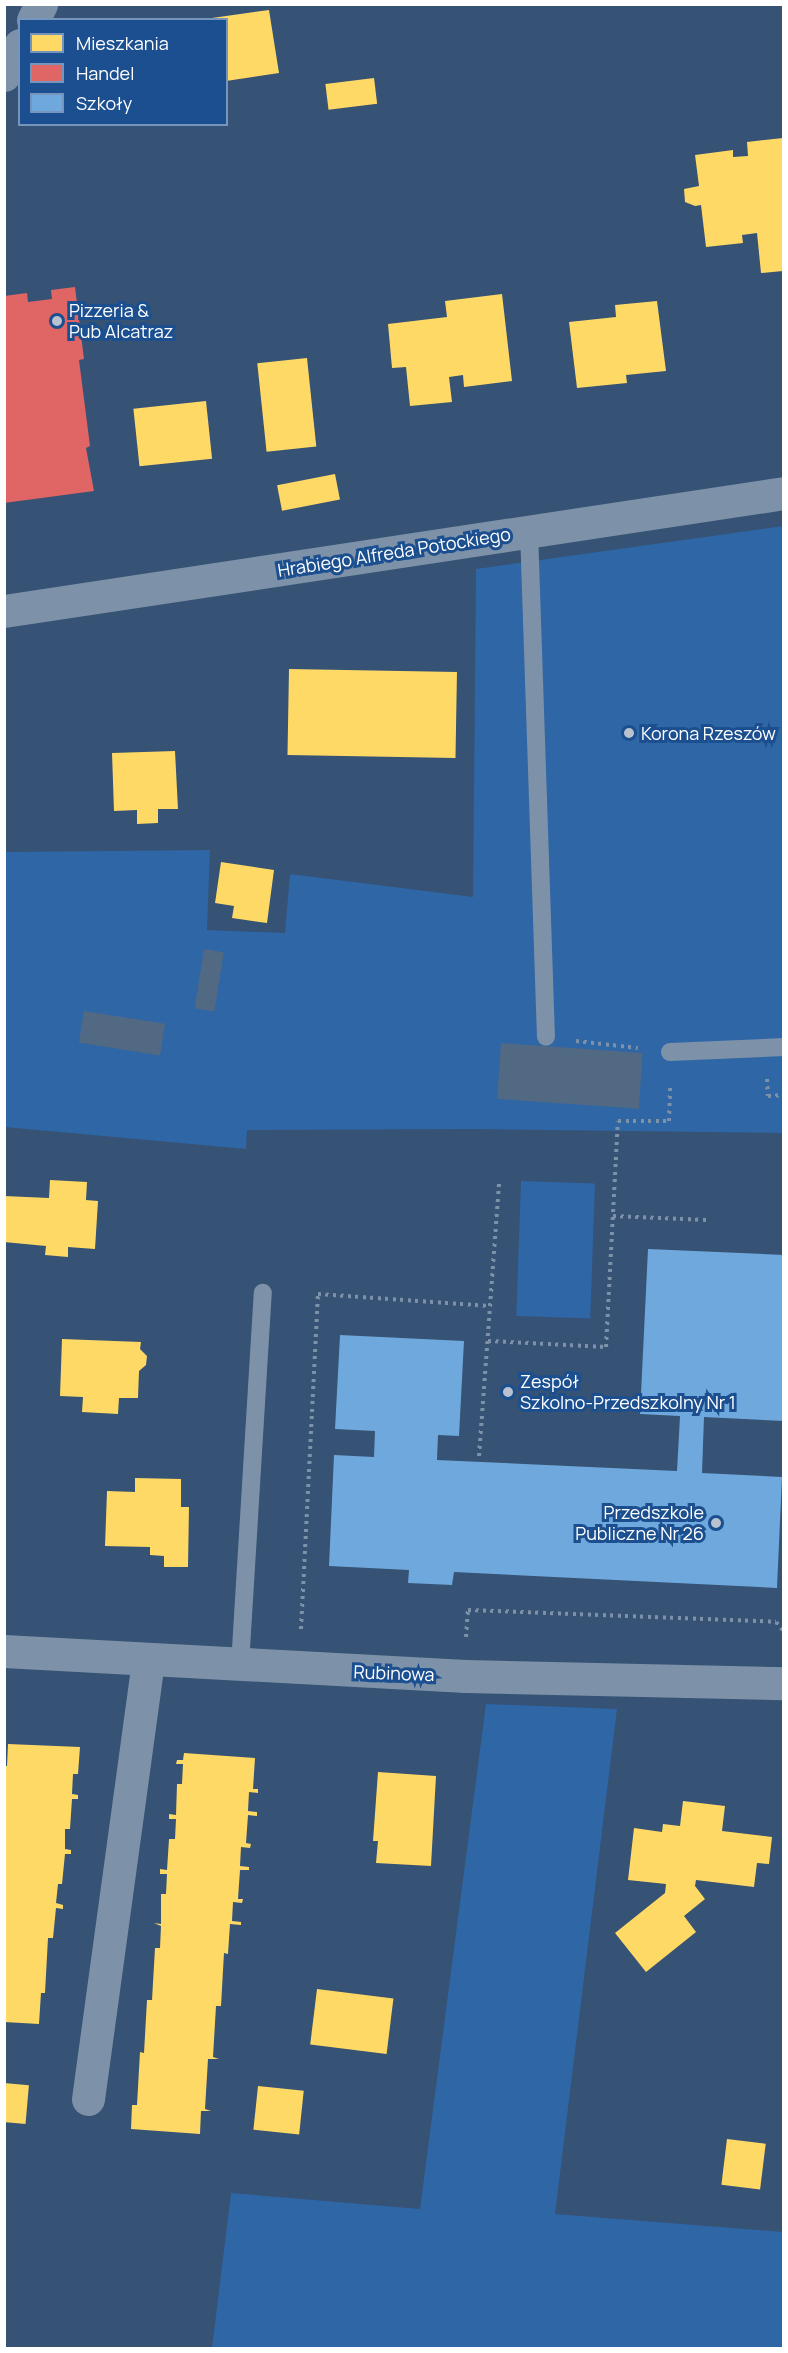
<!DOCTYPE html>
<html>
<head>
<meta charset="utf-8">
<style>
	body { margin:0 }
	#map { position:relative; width:788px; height:2353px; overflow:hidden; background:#365274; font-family:Manrope,sans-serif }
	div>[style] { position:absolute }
	.green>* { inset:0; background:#2f66a5; transform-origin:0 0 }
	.homes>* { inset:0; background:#ffd966; transform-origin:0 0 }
	.shops>* { inset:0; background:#e06666 }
	.schools>* { inset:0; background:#6fa8dc }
	.building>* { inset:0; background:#526984; transform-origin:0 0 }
	.path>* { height:4px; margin-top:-2px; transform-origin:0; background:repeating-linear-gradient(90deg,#7d92a8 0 3px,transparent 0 7.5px) }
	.service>* { height:18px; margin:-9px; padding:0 9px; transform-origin:9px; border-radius:9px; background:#7d92a8 }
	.minor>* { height:33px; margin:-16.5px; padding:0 16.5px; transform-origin:16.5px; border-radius:16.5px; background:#7d92a8 }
	.tertiary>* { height:33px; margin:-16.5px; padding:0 16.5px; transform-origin:16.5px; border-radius:16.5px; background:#7d92a8 }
	.dots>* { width:16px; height:16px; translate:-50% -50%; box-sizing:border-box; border:3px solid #1b4f8f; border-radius:50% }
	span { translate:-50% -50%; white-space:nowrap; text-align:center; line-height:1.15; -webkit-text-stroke:6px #1b4f8f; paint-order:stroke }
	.poi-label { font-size:18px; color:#fff }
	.left { translate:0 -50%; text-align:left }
	.right { translate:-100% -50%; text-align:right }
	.street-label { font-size:18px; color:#fff }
	.frame { position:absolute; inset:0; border:6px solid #fff; pointer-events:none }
	.legend { position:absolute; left:18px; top:18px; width:210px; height:108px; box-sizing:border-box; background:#1b4f8f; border:2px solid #7695bc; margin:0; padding:8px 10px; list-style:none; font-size:18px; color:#fff }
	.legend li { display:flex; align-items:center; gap:12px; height:30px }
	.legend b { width:30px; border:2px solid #7695bc }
</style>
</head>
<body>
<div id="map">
	<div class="green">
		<i style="clip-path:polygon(783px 526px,783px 1133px,473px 1129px,247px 1130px,246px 1149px,5px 1127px,4px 852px,210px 850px,207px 930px,285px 933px,290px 874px,473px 897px,476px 569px)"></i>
		<i style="left:521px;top:1181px;width:74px;height:135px;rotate:2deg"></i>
		<i style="clip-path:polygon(486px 1704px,617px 1709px,555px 2214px,783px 2232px,783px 2348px,212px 2348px,231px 2193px,420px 2209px)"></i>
	</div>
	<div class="homes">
		<i style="clip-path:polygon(269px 10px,279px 73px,226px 81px,226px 20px,212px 18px)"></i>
		<i style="left:374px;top:78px;width:26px;height:49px;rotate:83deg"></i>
		<i style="clip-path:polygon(783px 138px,783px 271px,761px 273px,757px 233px,742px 235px,743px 243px,706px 247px,701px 205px,695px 206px,685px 202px,684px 189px,699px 186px,695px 155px,733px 150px,733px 157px,748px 156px,747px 142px)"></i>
		<i style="clip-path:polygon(502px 294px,512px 381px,464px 387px,463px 375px,449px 377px,452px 402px,410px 406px,406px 367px,392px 368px,388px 324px,447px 317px,445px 301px)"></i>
		<i style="clip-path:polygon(657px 301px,666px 371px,626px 375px,627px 383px,577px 388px,569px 322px,616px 317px,615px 305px)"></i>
		<i style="left:307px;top:358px;width:89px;height:50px;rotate:84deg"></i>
		<i style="left:206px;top:401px;width:58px;height:73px;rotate:84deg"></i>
		<i style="left:335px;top:474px;width:26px;height:59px;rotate:79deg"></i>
		<i style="left:289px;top:669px;width:168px;height:86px;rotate:1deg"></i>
		<i style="clip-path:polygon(175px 751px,178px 809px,158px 809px,158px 823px,137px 824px,137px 810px,114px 811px,112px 753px)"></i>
		<i style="clip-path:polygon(221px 862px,274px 870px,267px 923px,232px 918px,234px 906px,215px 903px)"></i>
		<i style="clip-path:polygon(50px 1180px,87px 1182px,86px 1200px,98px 1201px,95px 1249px,68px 1247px,68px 1257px,45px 1255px,46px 1246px,4px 1242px,4px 1196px,49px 1198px)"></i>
		<i style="clip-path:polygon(62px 1339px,141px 1342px,140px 1349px,147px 1356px,146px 1365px,139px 1371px,138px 1398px,119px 1398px,118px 1414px,82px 1412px,83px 1397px,60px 1396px)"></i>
		<i style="clip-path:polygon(135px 1478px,181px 1479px,181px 1507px,189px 1507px,188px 1567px,164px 1567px,164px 1556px,150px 1555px,150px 1547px,105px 1546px,107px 1491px,135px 1492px)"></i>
		<i style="clip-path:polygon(8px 1744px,80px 1747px,78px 1774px,73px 1774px,72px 1794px,78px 1795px,78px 1799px,72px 1799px,70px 1829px,65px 1829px,65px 1849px,71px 1850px,71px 1854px,65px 1854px,62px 1884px,58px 1884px,56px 1903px,63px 1905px,63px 1909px,56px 1908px,53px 1938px,48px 1938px,45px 1993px,41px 1993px,39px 2024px,4px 2022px,4px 1766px,7px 1766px)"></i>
		<i style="clip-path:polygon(184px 1753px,255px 1758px,253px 1789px,258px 1789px,258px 1793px,249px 1792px,248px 1811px,257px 1812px,257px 1816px,248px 1815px,246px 1843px,251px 1844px,250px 1848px,241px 1847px,240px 1866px,249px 1867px,249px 1870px,240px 1870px,238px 1899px,243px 1899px,242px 1903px,233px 1902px,232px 1921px,241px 1922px,241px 1925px,230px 1924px,228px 1954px,224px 1953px,221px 2006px,216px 2006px,213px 2057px,219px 2059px,208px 2059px,205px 2109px,211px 2111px,201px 2111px,200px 2134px,131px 2129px,132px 2105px,137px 2105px,140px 2052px,144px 2053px,147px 2000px,152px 2000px,155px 1948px,160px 1948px,161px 1926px,154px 1923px,161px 1924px,161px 1894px,166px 1894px,167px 1874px,160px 1874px,160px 1869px,167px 1870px,169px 1839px,175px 1839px,176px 1819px,169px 1819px,169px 1814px,176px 1815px,177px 1784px,182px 1784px,183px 1764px,176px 1764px,177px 1760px,183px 1760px)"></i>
		<i style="clip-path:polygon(378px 1772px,436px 1776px,431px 1866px,376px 1863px,378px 1841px,373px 1841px)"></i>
		<i style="clip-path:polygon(683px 1801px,725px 1806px,722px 1831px,772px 1837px,769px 1864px,757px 1863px,754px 1887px,696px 1880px,695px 1886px,705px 1899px,684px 1916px,696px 1932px,646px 1972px,615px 1933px,665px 1893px,666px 1884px,628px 1880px,634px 1828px,662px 1832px,663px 1824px,680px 1826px)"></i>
		<i style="left:317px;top:1989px;width:77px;height:56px;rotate:7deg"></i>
		<i style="left:4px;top:2083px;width:25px;height:39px;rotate:5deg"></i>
		<i style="left:258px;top:2086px;width:46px;height:44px;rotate:6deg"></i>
		<i style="left:727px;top:2139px;width:39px;height:46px;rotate:7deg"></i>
	</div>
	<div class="shops">
		<i style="clip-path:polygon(75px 287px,84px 359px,79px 360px,90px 446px,86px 448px,94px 491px,4px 503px,4px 296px,27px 293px,28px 302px,52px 299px,51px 290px)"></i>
	</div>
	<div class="schools">
		<i style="clip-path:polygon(648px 1249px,784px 1255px,784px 1421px,704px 1417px,702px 1473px,782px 1477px,777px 1588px,454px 1572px,452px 1585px,408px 1583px,409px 1570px,329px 1566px,334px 1455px,374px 1457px,375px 1431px,335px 1429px,340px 1335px,464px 1341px,459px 1436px,438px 1435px,437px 1460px,677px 1471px,680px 1416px,640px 1414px)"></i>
	</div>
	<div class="building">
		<i style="left:204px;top:949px;width:20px;height:60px;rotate:9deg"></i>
		<i style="left:84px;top:1011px;width:82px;height:32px;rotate:9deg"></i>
		<i style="left:501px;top:1043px;width:142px;height:56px;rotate:4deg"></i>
	</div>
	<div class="path">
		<i style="left:576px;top:1041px;width:62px;rotate:6.4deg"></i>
		<i style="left:767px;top:1079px;width:17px;rotate:87deg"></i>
		<i style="left:768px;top:1096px;width:16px;rotate:-4deg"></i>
		<i style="left:613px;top:1216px;width:94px;rotate:2.4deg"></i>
		<i style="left:488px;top:1341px;width:118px;rotate:2.9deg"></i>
		<i style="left:606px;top:1347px;width:226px;rotate:-87deg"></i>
		<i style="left:618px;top:1121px;width:51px"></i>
		<i style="left:669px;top:1121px;width:37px;rotate:-88deg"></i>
		<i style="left:479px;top:1456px;width:276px;rotate:-85.8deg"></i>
		<i style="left:301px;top:1629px;width:335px;rotate:-87.1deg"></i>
		<i style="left:318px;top:1294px;width:172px;rotate:4deg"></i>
		<i style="left:466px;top:1637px;width:27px;rotate:-86deg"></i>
		<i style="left:468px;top:1610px;width:308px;rotate:2.2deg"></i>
		<i style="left:776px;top:1622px;width:13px;rotate:51deg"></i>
	</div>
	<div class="service">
		<i style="left:529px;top:531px;width:506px;rotate:88.08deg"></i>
		<i style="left:670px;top:1052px;width:114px;rotate:-2.5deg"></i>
		<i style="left:240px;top:1665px;width:373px;rotate:-86.5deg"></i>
	</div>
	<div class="minor">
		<i style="left:4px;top:611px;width:789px;rotate:-8.6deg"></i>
		<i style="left:4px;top:1651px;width:462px;rotate:3.1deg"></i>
		<i style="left:465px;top:1676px;width:319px;rotate:1.3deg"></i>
		<i style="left:88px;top:2099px;width:443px;rotate:-82.2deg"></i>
	</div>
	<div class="tertiary">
		<i style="left:33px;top:20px;width:18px;rotate:-63deg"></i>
		<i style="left:4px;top:75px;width:34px;rotate:-62deg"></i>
	</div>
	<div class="dots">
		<i style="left:57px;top:321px;background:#b9c2ce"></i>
		<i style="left:629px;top:733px;background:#b9c2ce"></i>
		<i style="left:508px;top:1392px;background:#b9c2ce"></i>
		<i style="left:716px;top:1523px;background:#b9c2ce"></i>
	</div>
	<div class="poi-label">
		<span class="left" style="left:69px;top:321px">Pizzeria &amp;<br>Pub Alcatraz</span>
		<span class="left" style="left:641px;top:733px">Korona Rzeszów</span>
		<span class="left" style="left:520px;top:1392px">Zespół<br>Szkolno-Przedszkolny Nr 1</span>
		<span class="right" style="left:704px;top:1523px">Przedszkole<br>Publiczne Nr 26</span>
	</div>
	<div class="street-label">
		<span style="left:394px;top:552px;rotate:-9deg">Hrabiego Alfreda Potockiego</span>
		<span style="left:394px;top:1673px;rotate:2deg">Rubinowa</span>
	</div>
	<div class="frame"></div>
	<ul class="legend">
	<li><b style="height:16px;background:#ffd966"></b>Mieszkania</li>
	<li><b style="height:16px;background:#e06666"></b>Handel</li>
	<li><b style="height:16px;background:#6fa8dc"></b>Szkoły</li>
	</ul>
</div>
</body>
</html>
